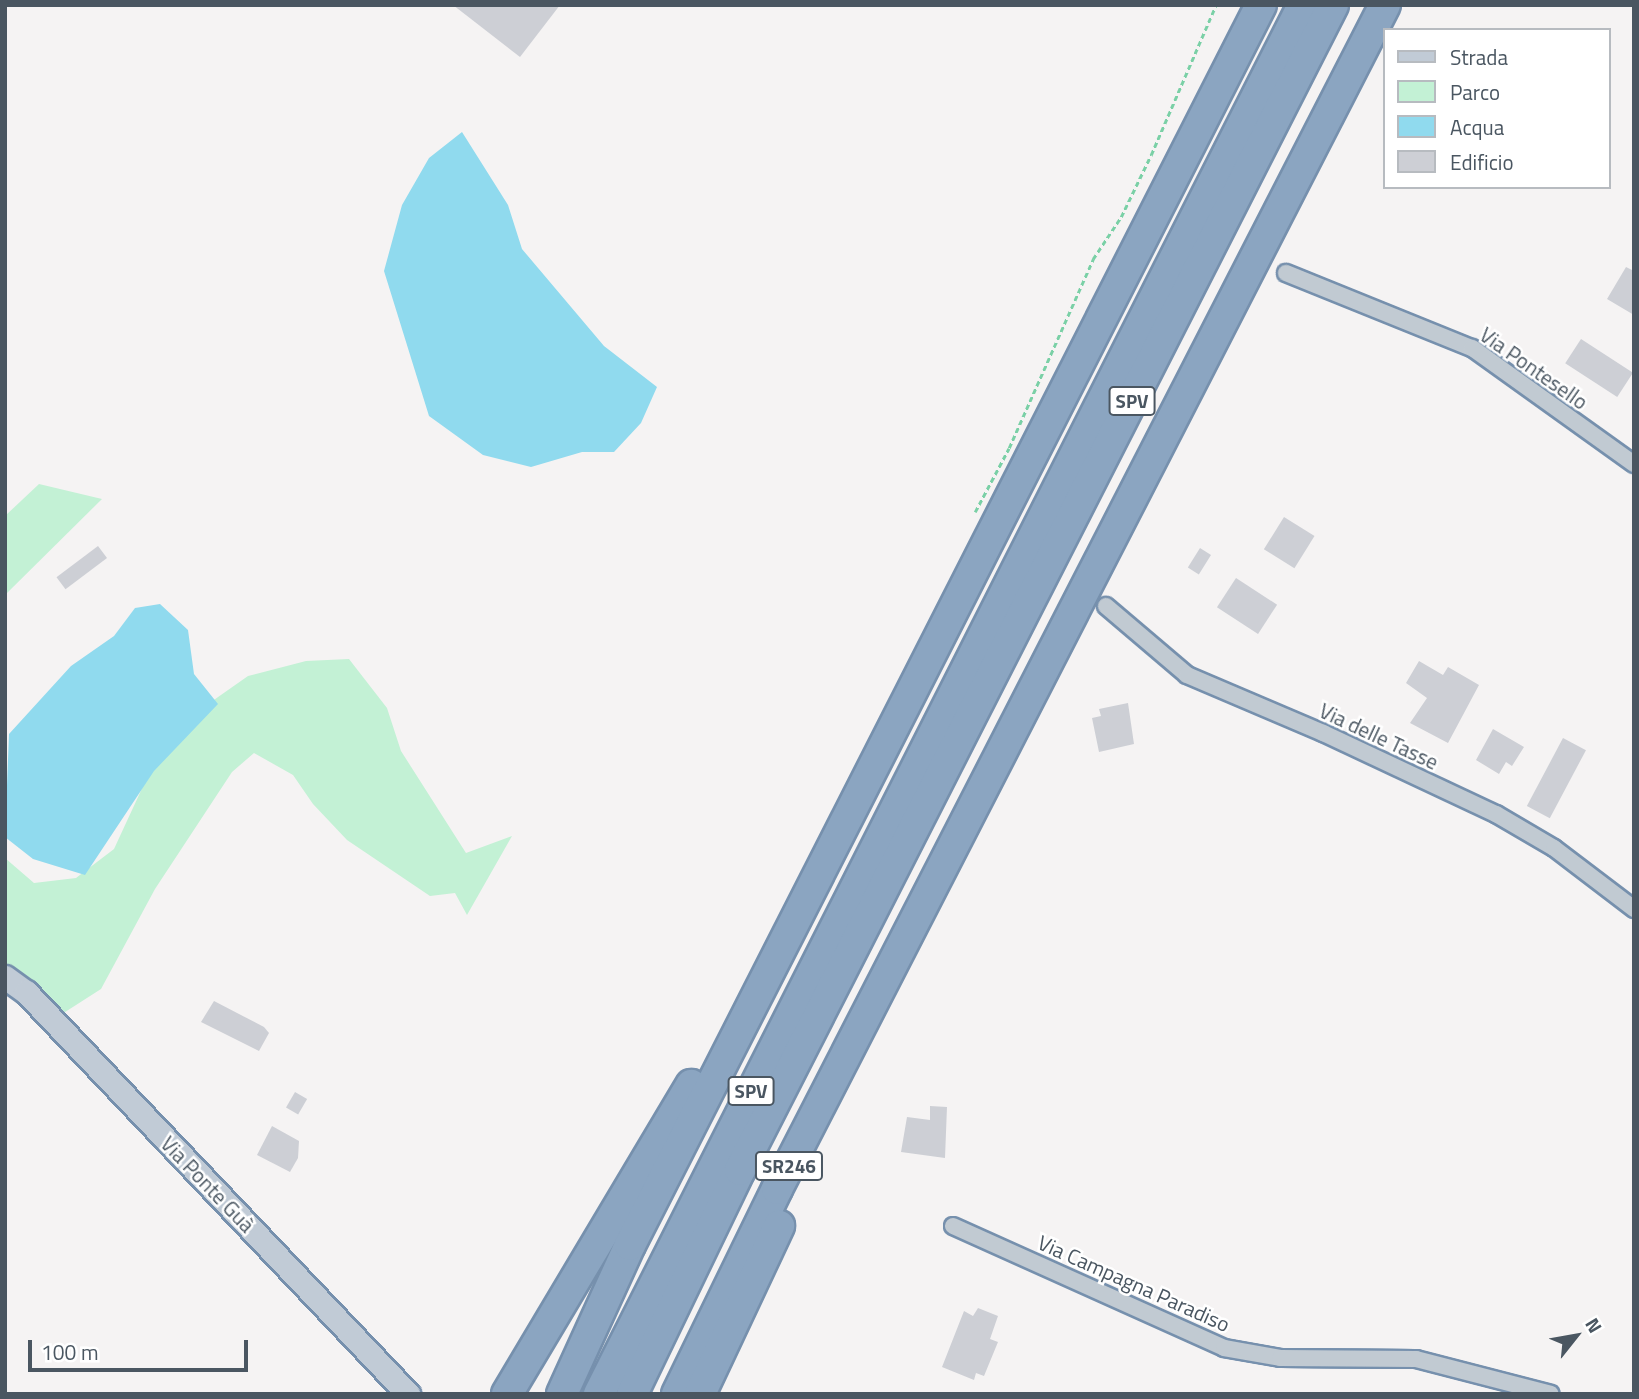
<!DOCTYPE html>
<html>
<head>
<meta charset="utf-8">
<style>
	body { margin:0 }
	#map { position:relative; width:1639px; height:1399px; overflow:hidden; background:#f5f3f3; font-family:"Titillium Web",sans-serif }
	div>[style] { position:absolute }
	.green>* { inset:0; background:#c3f1d5 }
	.water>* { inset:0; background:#90daee }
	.building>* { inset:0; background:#cdcfd5; transform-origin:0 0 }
	.path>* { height:2.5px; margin-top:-1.25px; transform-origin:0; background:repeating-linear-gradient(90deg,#7ad0a6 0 5px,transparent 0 8.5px) }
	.roads { filter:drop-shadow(2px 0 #7690ad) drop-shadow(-2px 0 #7690ad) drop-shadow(0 2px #7690ad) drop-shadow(0 -2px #7690ad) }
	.street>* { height:16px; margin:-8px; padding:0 8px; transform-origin:8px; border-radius:8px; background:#c1cad2 }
	.secondary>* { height:23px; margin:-11.5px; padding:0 11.5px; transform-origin:11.5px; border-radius:11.5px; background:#c1cbd6 }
	.highway>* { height:30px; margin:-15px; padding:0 15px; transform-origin:15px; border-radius:15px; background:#8ba5c1 }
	span { translate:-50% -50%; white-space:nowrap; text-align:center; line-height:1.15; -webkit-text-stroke:5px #fff; paint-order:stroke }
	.shield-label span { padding:2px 5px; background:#fff; border:2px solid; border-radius:5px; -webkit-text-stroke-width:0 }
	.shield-label { font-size:19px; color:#4a5661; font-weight:700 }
	.street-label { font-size:21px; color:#4a5661 }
	.frame { position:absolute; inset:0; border:7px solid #4a5661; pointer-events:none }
	.legend { position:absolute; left:1383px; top:28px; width:228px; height:161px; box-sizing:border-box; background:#fff; border:2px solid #b7bbc0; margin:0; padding:9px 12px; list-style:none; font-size:21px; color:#4a5661 }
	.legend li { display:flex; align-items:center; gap:14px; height:35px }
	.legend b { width:35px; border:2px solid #b7bbc0 }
	.north { position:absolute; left:1541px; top:1301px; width:70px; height:70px; -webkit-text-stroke:5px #fff; paint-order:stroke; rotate:59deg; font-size:19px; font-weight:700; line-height:28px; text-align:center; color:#4a5661 }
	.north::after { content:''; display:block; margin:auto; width:24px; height:32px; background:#4a5661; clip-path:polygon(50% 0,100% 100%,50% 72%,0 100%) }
	.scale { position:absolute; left:28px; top:1340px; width:220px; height:32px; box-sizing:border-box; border:4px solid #4a5661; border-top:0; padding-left:9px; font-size:21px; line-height:24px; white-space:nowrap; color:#4a5661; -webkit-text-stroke:5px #fff; paint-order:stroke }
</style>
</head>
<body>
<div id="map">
	<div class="green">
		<i style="clip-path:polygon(39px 484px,102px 499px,5px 595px,5px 516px)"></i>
		<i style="clip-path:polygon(349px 659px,387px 708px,401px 751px,466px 853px,512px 836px,467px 915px,455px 893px,430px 896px,347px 840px,313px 804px,293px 775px,254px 753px,232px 772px,155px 889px,101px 989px,62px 1014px,5px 970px,5px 858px,34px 883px,76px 878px,114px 849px,157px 756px,201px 709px,248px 676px,306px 661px)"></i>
	</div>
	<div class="water">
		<i style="clip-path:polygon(462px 132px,508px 205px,522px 249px,604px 346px,657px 387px,641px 423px,614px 452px,582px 452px,531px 467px,483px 455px,429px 416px,384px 271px,402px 205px,429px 158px)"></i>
		<i style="clip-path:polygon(160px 604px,188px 630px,194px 674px,218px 704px,154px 771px,85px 875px,33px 859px,5px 837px,9px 734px,71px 666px,114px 636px,135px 608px)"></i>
	</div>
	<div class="building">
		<i style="clip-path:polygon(453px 5px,560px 5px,520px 57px)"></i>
		<i style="clip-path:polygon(1626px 267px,1634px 271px,1634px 315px,1607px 299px)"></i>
		<i style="left:1581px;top:339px;width:62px;height:29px;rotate:33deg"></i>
		<i style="left:1284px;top:517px;width:36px;height:38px;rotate:32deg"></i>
		<i style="left:98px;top:546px;width:15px;height:52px;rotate:53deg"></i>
		<i style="left:1200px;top:548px;width:13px;height:23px;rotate:32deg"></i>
		<i style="left:1236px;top:578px;width:49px;height:35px;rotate:33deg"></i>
		<i style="clip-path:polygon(1419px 661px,1443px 675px,1448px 667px,1479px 685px,1448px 743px,1410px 723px,1427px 698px,1406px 683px)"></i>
		<i style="clip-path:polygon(1128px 703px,1134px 744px,1099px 752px,1092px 718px,1101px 716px,1099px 709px)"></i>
		<i style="clip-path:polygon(1493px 729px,1524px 747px,1512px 766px,1506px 762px,1499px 774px,1476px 760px)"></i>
		<i style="left:1563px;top:738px;width:26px;height:77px;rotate:28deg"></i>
		<i style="clip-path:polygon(214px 1001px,264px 1027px,269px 1033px,259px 1051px,201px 1022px)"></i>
		<i style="left:295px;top:1092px;width:14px;height:18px;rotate:30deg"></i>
		<i style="clip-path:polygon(930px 1106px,947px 1107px,945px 1158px,901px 1152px,907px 1117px,930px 1120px)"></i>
		<i style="clip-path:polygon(272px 1126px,299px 1141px,298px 1158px,290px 1172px,257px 1155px)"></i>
		<i style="clip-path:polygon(978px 1308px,998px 1316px,990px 1339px,998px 1342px,984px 1376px,976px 1373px,974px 1380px,942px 1367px,964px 1311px,973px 1316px)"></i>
	</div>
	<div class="path">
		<i style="left:975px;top:512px;width:72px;rotate:-62deg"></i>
		<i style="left:1009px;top:448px;width:207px;rotate:-66deg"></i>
		<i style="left:1093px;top:259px;width:50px;rotate:-56.3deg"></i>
		<i style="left:1121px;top:217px;width:69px;rotate:-64.2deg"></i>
		<i style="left:1151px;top:155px;width:163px;rotate:-66.6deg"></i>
	</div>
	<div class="roads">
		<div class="street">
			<i style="left:1286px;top:273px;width:201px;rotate:22deg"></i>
			<i style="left:1472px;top:348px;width:199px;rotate:35.6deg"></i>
			<i style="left:1106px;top:606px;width:106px;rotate:40.4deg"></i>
			<i style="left:1187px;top:675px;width:148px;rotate:23.1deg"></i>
			<i style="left:1323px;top:733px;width:191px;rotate:25.1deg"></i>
			<i style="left:1496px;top:814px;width:67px;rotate:30.4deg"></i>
			<i style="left:1554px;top:848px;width:101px;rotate:37.3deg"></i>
			<i style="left:953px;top:1226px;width:297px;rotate:24.2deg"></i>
			<i style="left:1224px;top:1348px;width:57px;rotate:10.1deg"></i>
			<i style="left:1280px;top:1358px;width:136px;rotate:0.4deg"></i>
			<i style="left:1416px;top:1359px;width:139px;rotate:14.5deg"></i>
		</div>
		<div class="secondary">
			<i style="left:5px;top:977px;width:26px;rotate:36deg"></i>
			<i style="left:26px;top:992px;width:555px;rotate:46.46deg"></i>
		</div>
		<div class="highway">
			<i style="left:507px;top:1394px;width:360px;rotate:-59.2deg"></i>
			<i style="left:562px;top:1394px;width:164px;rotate:-65.5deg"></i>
			<i style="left:630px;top:1245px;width:1391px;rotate:-63.03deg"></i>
			<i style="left:599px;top:1394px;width:1557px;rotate:-63.12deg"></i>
			<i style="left:632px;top:1394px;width:249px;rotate:-64.3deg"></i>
			<i style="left:740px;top:1170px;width:1307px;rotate:-63.02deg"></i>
			<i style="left:677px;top:1394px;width:228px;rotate:-64deg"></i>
			<i style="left:777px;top:1189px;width:1331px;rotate:-62.82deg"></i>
			<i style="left:700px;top:1394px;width:186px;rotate:-64.8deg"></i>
		</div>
	</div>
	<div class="shield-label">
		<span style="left:1132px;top:401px">SPV</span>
		<span style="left:751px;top:1091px">SPV</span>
		<span style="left:789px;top:1166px">SR246</span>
	</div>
	<div class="street-label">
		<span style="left:1534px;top:368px;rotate:35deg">Via Pontesello</span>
		<span style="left:1379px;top:736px;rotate:25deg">Via delle Tasse</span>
		<span style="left:208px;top:1184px;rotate:46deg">Via Ponte Guà</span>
		<span style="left:1134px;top:1283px;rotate:24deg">Via Campagna Paradiso</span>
	</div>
	<div class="frame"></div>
	<ul class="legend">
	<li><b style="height:9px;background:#c1cbd6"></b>Strada</li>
	<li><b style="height:19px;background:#c3f1d5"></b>Parco</li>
	<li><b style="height:19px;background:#90daee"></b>Acqua</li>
	<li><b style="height:19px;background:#cdcfd5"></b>Edificio</li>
	</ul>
	<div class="north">N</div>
	<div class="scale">100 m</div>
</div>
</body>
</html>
